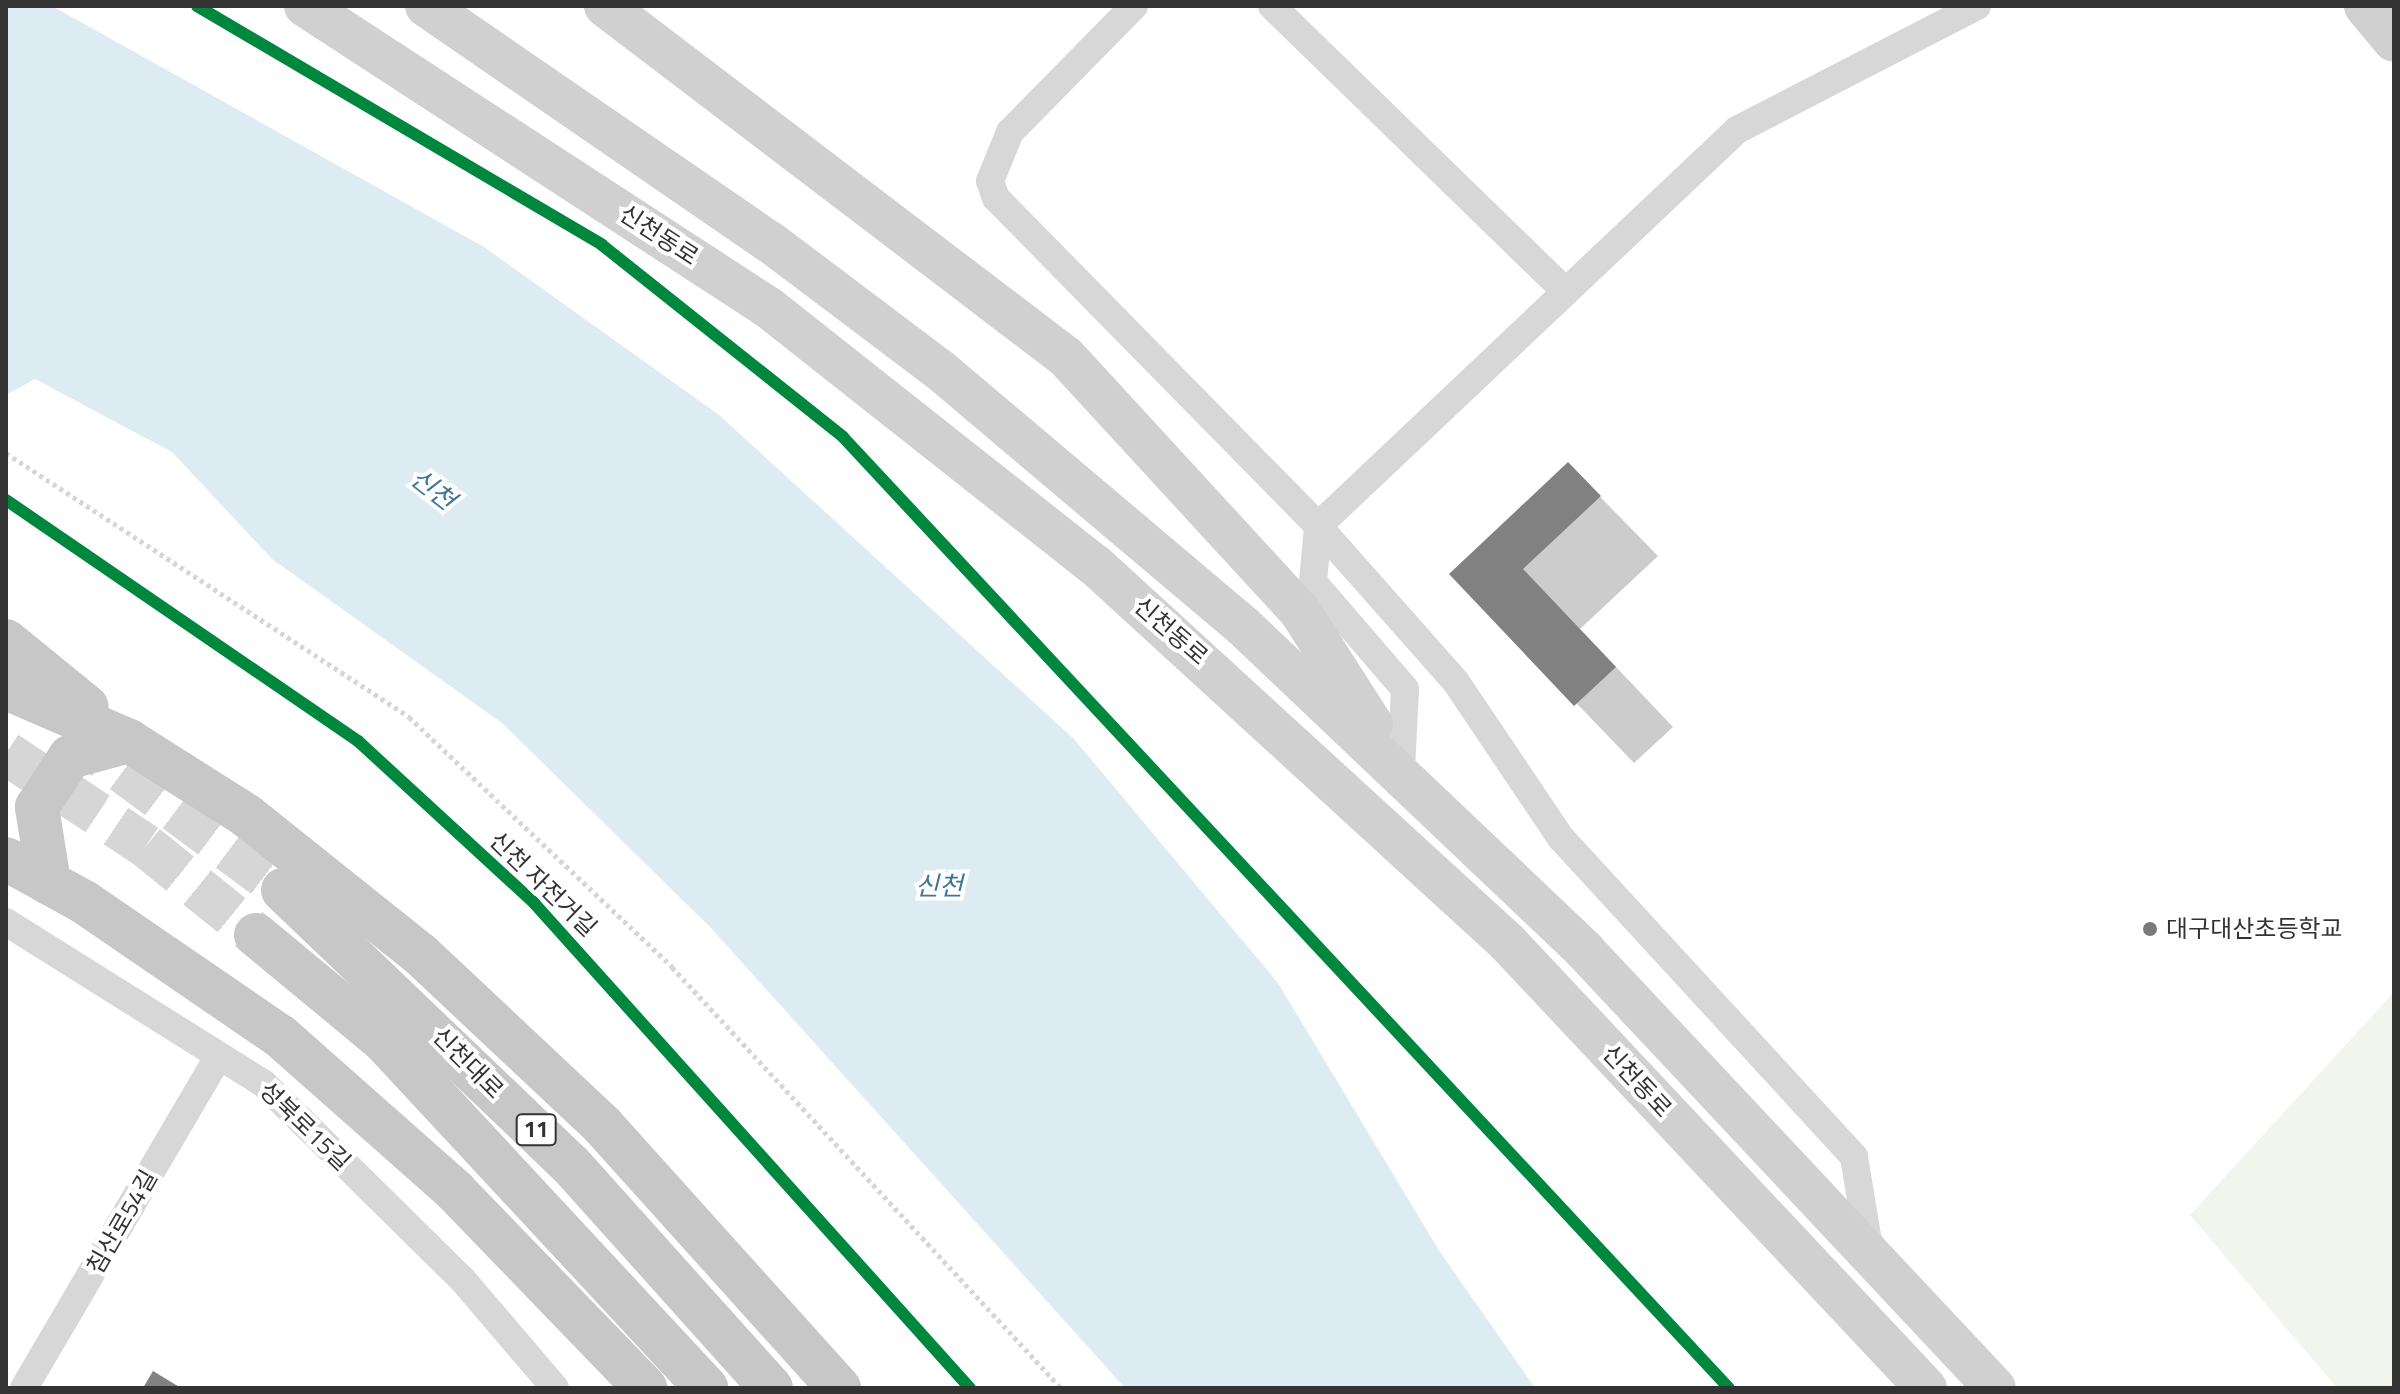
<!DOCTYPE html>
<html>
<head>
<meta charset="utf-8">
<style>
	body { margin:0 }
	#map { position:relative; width:2400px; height:1394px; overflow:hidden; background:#fff; font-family:"Titillium Web","Noto Sans KR",sans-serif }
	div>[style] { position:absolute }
	.green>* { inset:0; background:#f1f5ed }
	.water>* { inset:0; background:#ddebf3 }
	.shadow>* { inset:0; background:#0003 }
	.building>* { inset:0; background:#818181 }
	.trunk-tunnel>* { height:44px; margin-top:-22px; transform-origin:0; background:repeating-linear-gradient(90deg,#d6d6d6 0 44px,transparent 0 66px) }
	.path>* { height:5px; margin-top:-2.5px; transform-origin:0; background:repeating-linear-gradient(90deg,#d6d6d6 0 4px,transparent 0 8px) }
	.minor>* { height:28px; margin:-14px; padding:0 14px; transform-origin:14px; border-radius:14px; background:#d7d7d7 }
	.secondary>* { height:42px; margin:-21px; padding:0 21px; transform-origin:21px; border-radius:21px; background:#d0d0d0 }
	.trunk>* { height:44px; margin:-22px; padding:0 22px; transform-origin:22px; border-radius:22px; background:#c7c7c7 }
	.cycleway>* { height:12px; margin:-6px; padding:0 6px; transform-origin:6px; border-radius:6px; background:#00873e }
	.dots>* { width:22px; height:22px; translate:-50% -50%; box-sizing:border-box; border:4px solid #fff; border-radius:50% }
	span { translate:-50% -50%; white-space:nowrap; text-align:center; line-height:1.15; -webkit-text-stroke:8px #fff; paint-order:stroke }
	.shield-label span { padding:2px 6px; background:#fff; border:2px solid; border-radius:6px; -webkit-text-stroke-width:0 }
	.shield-label { font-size:22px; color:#333; font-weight:700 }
	.street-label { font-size:24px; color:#333 }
	.poi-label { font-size:24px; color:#333 }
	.left { translate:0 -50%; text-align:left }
	.water-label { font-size:26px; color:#3f7597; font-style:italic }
	.frame { position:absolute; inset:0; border:8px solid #333; pointer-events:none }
</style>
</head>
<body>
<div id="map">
	<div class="green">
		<i style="clip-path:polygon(2394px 992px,2394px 1388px,2337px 1388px,2190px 1215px)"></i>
	</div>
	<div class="water">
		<i style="clip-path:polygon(6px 6px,52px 6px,484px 247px,719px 415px,1074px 739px,1278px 983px,1440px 1252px,1535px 1388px,1125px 1388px,711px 928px,502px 723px,272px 559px,172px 452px,35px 379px,6px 395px)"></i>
	</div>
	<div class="shadow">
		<i style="clip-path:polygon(1568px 464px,1658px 556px,1580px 629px,1673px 727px,1634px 763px,1452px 574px)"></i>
	</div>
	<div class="building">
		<i style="clip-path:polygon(1568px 462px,1601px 496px,1523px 569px,1616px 667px,1574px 706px,1449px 574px)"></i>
		<i style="clip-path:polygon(153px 1371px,181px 1388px,143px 1388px)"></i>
	</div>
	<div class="trunk-tunnel">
		<i style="left:70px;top:732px;width:265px;rotate:36.6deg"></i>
		<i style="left:6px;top:753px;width:168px;rotate:33.6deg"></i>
		<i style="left:146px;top:846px;width:141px;rotate:39deg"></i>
	</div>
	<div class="path">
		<i style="left:6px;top:453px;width:482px;rotate:33.2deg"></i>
		<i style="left:409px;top:717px;width:363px;rotate:43.5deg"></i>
		<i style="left:672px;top:967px;width:573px;rotate:47.26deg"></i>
	</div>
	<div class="minor">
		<i style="left:1134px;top:6px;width:177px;rotate:134.5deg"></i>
		<i style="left:1010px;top:132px;width:53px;rotate:112.2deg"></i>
		<i style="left:990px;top:181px;width:18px;rotate:71deg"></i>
		<i style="left:996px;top:198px;width:460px;rotate:45.5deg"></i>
		<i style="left:1318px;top:526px;width:208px;rotate:48.5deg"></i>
		<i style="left:1456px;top:682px;width:188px;rotate:56.1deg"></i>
		<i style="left:1561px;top:838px;width:433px;rotate:47.4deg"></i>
		<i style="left:1854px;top:1157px;width:98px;rotate:80.6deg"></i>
		<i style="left:1272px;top:6px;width:410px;rotate:44.2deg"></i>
		<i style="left:1401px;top:769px;width:80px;rotate:-87.1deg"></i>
		<i style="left:1405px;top:689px;width:141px;rotate:-130.7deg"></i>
		<i style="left:1313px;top:582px;width:56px;rotate:-84.9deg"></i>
		<i style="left:1318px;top:526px;width:577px;rotate:-43.38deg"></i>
		<i style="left:1737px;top:130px;width:270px;rotate:-27.3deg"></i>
		<i style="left:6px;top:922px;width:303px;rotate:32.1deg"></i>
		<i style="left:263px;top:1083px;width:279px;rotate:44.6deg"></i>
		<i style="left:462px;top:1279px;width:143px;rotate:49.5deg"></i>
		<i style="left:24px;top:1388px;width:385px;rotate:-59.6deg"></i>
	</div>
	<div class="secondary">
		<i style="left:305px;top:6px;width:554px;rotate:33.06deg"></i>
		<i style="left:769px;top:308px;width:415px;rotate:38.3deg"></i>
		<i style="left:1095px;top:565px;width:558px;rotate:42.46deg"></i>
		<i style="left:1507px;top:942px;width:612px;rotate:46.79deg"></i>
		<i style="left:426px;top:6px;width:417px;rotate:34.5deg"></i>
		<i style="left:770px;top:242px;width:213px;rotate:37deg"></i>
		<i style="left:940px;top:370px;width:397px;rotate:40.2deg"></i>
		<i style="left:1243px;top:626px;width:472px;rotate:43.5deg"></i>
		<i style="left:1585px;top:951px;width:599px;rotate:46.83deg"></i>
		<i style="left:605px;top:6px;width:579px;rotate:37.29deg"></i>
		<i style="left:1066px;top:357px;width:348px;rotate:47.4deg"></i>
		<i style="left:1301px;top:613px;width:132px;rotate:57.4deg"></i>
		<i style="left:2365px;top:6px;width:45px;rotate:50.4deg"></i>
	</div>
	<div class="trunk">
		<i style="left:6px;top:641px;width:104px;rotate:39.2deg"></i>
		<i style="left:6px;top:688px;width:134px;rotate:23.3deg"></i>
		<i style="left:129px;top:741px;width:140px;rotate:32.4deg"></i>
		<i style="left:247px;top:816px;width:221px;rotate:38.6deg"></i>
		<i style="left:420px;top:954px;width:251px;rotate:43.2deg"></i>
		<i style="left:603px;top:1126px;width:353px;rotate:48deg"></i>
		<i style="left:6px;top:859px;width:89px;rotate:28.9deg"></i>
		<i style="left:84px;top:902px;width:237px;rotate:34.4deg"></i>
		<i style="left:280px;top:1036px;width:234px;rotate:41.5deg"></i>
		<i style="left:455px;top:1191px;width:274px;rotate:46deg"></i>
		<i style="left:49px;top:883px;width:77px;rotate:-99deg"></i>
		<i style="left:37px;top:807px;width:60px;rotate:-56.6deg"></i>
		<i style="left:70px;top:757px;width:61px;rotate:-15.2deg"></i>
		<i style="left:283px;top:890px;width:397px;rotate:43.7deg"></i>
		<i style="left:570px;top:1164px;width:301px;rotate:48.1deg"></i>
		<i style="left:256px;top:935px;width:165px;rotate:39.6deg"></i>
		<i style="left:383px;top:1040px;width:475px;rotate:47.1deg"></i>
	</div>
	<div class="cycleway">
		<i style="left:197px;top:6px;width:470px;rotate:30.5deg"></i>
		<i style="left:602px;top:245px;width:308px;rotate:38.5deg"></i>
		<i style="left:843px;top:437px;width:1300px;rotate:47.03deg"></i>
		<i style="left:6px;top:500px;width:427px;rotate:34.4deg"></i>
		<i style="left:358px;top:741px;width:239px;rotate:42.6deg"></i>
		<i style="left:534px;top:903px;width:652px;rotate:48.05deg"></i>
	</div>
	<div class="dots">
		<i style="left:2150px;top:929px;background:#7a7a7a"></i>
	</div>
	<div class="shield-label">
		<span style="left:536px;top:1130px">11</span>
	</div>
	<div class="street-label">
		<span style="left:659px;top:235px;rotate:33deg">신천동로</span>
		<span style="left:1171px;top:631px;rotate:41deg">신천동로</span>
		<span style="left:543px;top:884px;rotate:44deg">신천 자전거길</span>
		<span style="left:468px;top:1063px;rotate:45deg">신천대로</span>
		<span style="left:1637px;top:1081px;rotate:47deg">신천동로</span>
		<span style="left:305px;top:1126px;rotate:44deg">성북로15길</span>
		<span style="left:122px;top:1222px;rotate:-60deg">침산로54길</span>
	</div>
	<div class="poi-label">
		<span class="left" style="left:2166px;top:929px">대구대산초등학교</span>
	</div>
	<div class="water-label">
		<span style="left:433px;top:489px;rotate:38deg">신천</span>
		<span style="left:939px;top:886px">신천</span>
	</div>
	<div class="frame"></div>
</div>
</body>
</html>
